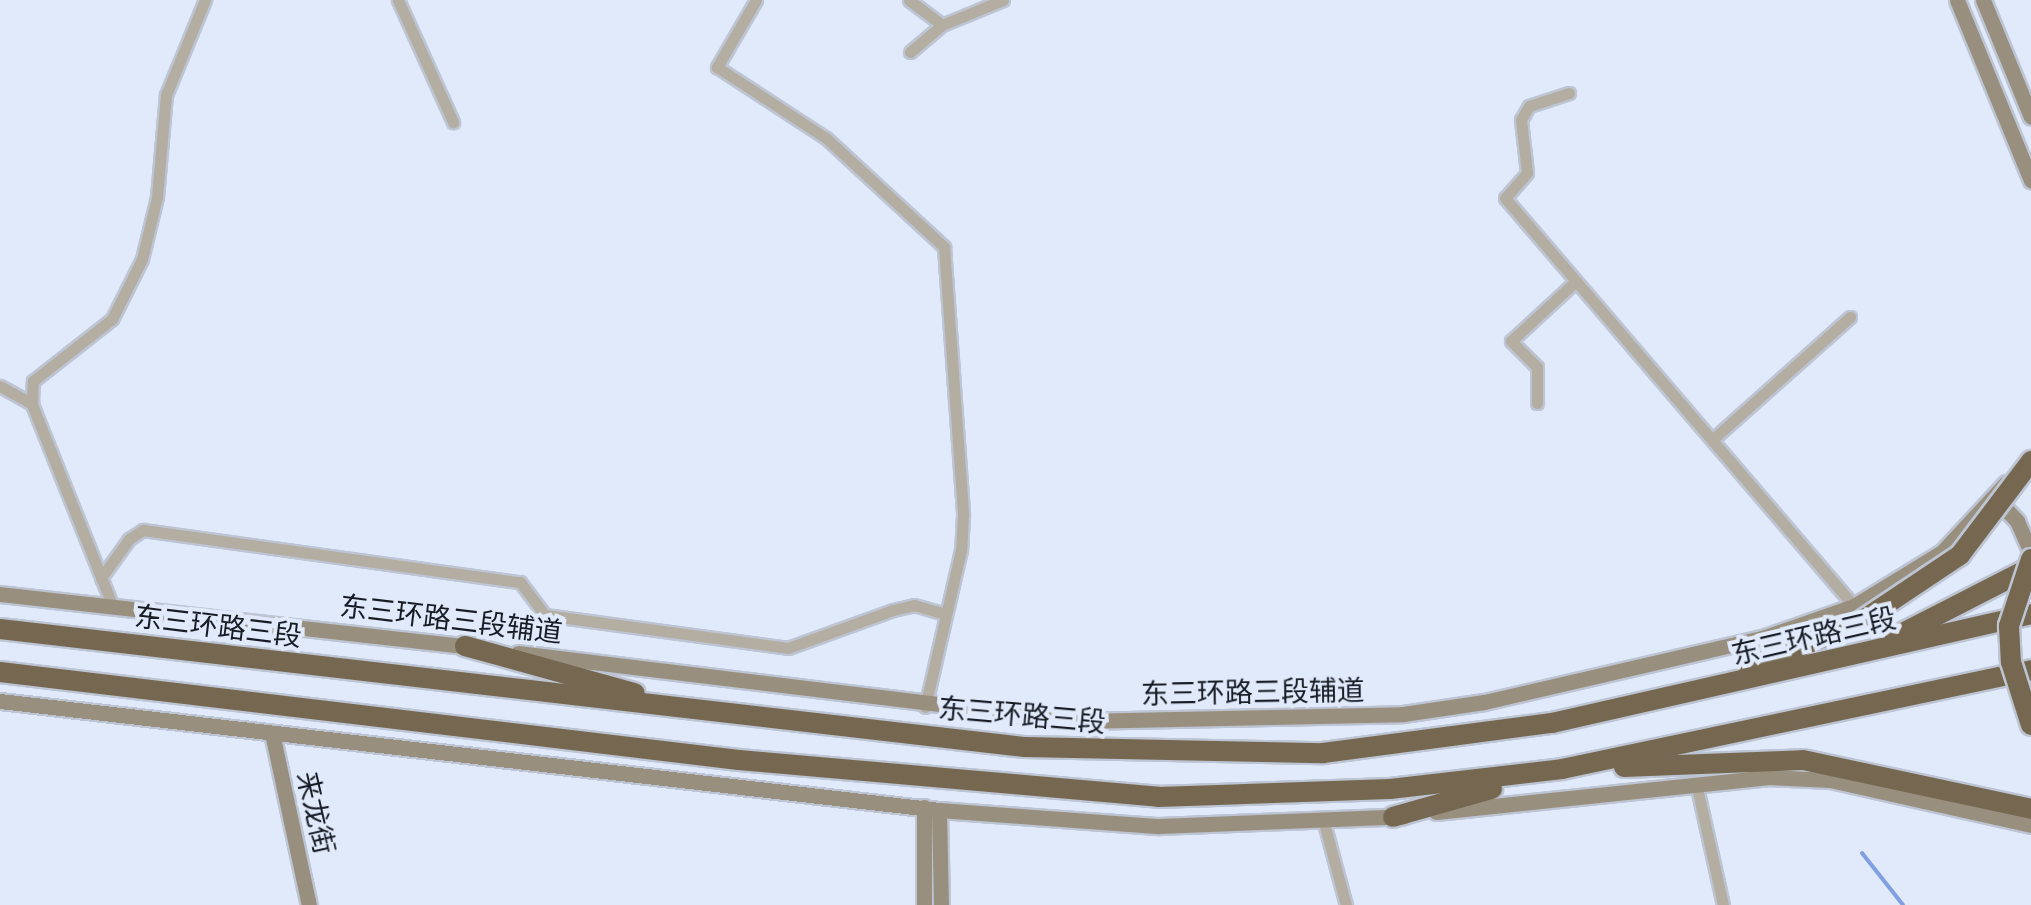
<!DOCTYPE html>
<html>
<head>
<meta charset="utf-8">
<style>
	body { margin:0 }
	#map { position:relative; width:2031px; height:905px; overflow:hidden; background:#e1eafa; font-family:"Crimson Pro","Noto Sans SC",serif }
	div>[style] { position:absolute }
	.stream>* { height:4px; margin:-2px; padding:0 2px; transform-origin:2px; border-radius:2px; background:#80a0df }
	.roads { filter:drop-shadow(2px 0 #bdc5d4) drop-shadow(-2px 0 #bdc5d4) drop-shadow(0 2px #bdc5d4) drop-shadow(0 -2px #bdc5d4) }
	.street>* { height:11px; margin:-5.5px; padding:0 5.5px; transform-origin:5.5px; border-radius:5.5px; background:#b4ada1 }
	.secondary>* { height:15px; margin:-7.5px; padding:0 7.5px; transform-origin:7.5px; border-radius:7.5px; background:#998f7e }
	.highway>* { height:20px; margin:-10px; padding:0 10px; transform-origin:10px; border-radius:10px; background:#766850 }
	.bridges { filter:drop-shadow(2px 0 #bdc5d4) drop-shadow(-2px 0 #bdc5d4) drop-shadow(0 2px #bdc5d4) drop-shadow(0 -2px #bdc5d4) }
	.highway-bridge>* { height:20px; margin:-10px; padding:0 10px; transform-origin:10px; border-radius:10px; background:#766850 }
	span { translate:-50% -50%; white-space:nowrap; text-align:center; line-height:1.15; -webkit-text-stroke:8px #e1eafa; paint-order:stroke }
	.street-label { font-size:28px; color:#171c25 }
</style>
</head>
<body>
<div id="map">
	<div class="stream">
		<i style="left:1862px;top:853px;width:66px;rotate:51.7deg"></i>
	</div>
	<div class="roads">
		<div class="street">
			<i style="left:398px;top:0;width:134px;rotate:65.7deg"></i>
			<i style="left:756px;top:0;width:78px;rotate:120.2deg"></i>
			<i style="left:717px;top:67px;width:130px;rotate:33.1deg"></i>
			<i style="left:826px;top:138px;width:161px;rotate:42.7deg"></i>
			<i style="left:944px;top:247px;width:269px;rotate:85.9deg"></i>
			<i style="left:963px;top:515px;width:35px;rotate:93deg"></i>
			<i style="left:961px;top:550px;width:161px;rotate:102.9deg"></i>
			<i style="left:909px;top:0;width:41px;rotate:37.1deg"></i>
			<i style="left:910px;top:52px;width:42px;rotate:-40.2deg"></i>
			<i style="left:942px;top:25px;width:66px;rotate:-22.3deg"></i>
			<i style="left:1569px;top:93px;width:42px;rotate:162deg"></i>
			<i style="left:1529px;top:106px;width:16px;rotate:120deg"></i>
			<i style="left:1521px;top:120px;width:53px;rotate:83.5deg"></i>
			<i style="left:1527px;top:173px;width:33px;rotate:131deg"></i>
			<i style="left:1505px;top:198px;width:537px;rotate:49.46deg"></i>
			<i style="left:0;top:386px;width:37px;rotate:29deg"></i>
			<i style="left:1537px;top:403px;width:36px;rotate:-90deg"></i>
			<i style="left:1537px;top:367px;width:37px;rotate:-135deg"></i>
			<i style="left:1511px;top:341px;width:88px;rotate:-42.7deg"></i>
			<i style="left:1712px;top:440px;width:185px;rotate:-41.7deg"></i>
			<i style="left:101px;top:578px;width:48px;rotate:-54.3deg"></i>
			<i style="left:129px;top:539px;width:17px;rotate:-33deg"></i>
			<i style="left:143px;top:530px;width:381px;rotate:7.9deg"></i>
			<i style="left:520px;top:582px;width:41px;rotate:52.9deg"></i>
			<i style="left:545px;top:615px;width:245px;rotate:7.7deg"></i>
			<i style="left:788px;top:648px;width:112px;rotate:-19.9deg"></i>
			<i style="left:893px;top:610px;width:22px;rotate:-13deg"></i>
			<i style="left:914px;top:605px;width:33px;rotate:16deg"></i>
			<i style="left:113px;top:607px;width:219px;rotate:-111.8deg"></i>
			<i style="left:32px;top:404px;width:23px;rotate:-88deg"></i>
			<i style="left:33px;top:381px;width:100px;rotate:-38.1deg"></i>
			<i style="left:112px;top:319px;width:67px;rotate:-63.4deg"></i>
			<i style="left:142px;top:259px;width:64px;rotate:-76.4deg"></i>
			<i style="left:157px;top:197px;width:102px;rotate:-85deg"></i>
			<i style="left:166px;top:95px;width:103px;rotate:-67.7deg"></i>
			<i style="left:1696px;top:783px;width:125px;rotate:77.5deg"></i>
			<i style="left:1324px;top:823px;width:85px;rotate:75deg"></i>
		</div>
		<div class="secondary">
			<i style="left:1957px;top:0;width:195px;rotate:67.7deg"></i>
			<i style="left:1983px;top:0;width:126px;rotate:67.7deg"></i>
			<i style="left:1995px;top:498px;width:32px;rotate:46deg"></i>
			<i style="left:2017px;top:521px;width:35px;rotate:66deg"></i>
			<i style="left:0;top:594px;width:478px;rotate:6.4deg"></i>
			<i style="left:518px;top:653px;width:566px;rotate:6.9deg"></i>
			<i style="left:1080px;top:721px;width:323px;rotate:-1.2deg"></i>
			<i style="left:1403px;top:714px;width:82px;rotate:-8.4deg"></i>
			<i style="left:1484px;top:702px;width:285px;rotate:-13deg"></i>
			<i style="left:1762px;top:638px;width:97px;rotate:-19.2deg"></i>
			<i style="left:1854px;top:606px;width:103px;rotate:-31.5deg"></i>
			<i style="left:1942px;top:552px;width:94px;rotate:-47.2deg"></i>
			<i style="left:0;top:701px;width:945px;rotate:6.62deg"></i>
			<i style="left:939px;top:810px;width:221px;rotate:4.2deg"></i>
			<i style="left:1159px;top:826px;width:245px;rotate:-2.3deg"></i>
			<i style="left:272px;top:733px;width:176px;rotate:77.9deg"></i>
			<i style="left:924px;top:807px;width:98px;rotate:90deg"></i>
			<i style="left:939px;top:810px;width:95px;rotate:88.8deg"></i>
			<i style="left:1436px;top:812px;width:333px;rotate:-6deg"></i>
			<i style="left:1767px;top:777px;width:63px;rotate:2.7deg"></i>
			<i style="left:1830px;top:780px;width:206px;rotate:12.6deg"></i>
		</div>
		<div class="highway">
			<i style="left:0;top:629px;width:1032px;rotate:6.57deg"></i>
			<i style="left:1025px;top:747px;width:298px;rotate:1.2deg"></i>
			<i style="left:1323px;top:753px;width:231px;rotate:-7.5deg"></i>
			<i style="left:1552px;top:723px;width:491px;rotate:-12.8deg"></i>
			<i style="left:1895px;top:637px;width:153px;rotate:-27.2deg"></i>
			<i style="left:465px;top:646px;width:176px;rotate:15.5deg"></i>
			<i style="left:1748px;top:667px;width:117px;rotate:-21.5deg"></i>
			<i style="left:0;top:672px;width:744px;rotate:6.79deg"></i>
			<i style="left:739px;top:760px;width:421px;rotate:5deg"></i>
			<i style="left:1158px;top:797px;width:232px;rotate:-2deg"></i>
			<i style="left:1390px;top:789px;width:173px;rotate:-6.6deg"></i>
			<i style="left:1562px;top:769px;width:479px;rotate:-11.9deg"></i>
			<i style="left:1624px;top:767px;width:179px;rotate:-2.2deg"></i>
			<i style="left:1803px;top:760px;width:233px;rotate:12.1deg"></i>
			<i style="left:1393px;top:817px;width:103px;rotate:-15.8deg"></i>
		</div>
	</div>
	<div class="bridges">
		<div class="highway-bridge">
			<i style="left:2031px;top:559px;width:71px;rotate:108.2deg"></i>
			<i style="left:2009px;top:626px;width:36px;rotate:87deg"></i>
			<i style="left:2011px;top:662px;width:66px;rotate:72.4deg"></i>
			<i style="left:1857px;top:624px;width:124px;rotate:-33.8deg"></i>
			<i style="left:1960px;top:555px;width:118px;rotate:-52.9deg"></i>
		</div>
	</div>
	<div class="street-label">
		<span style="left:451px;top:620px;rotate:7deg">东三环路三段辅道</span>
		<span style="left:218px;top:627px;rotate:7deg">东三环路三段</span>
		<span style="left:1814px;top:637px;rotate:-13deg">东三环路三段</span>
		<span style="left:1253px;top:693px;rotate:-1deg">东三环路三段辅道</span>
		<span style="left:1022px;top:716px;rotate:5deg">东三环路三段</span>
		<span style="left:315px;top:813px;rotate:77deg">来龙街</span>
	</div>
</div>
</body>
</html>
